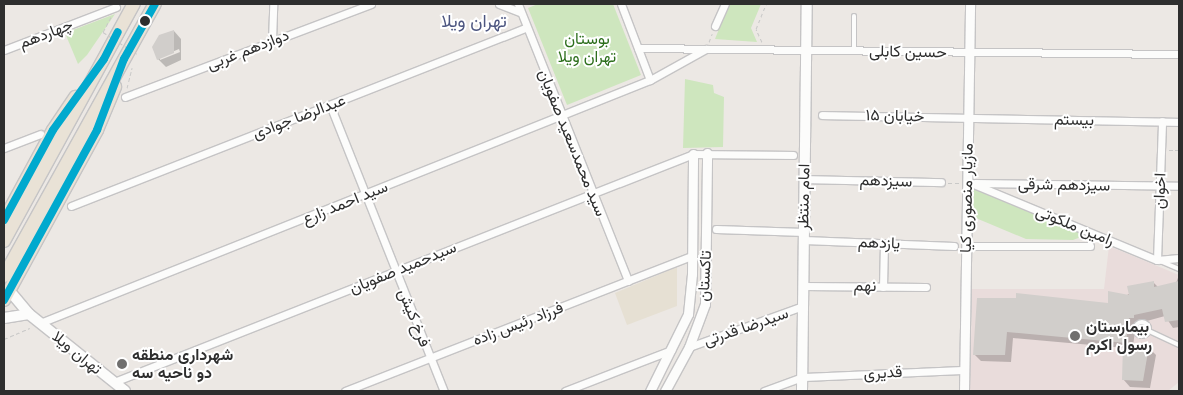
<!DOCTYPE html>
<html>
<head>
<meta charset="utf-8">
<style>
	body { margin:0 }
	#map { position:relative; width:1183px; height:395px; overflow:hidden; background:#ece8e4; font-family:Montserrat,Vazirmatn,sans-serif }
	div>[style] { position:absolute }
	.education>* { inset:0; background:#e6e0d3 }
	.medical>* { inset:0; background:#e9dcdb }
	.green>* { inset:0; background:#cee6be }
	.shadow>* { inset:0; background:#0003 }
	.building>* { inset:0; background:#d1cecb }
	.path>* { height:1px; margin-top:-0.5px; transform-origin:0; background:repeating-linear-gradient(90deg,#c9c9c8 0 4px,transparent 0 6.5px) }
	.roads { filter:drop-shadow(1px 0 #c5c4c5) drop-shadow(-1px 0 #c5c4c5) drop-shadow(0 1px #c5c4c5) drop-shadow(0 -1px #c5c4c5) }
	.service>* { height:4px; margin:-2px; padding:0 2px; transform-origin:2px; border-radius:2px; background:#fcfcfb }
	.service>.ring { margin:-2px; padding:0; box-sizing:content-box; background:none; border:4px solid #fcfcfb; border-radius:50% }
	.minor>* { height:7px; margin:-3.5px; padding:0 3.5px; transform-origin:3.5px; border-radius:3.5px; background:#fcfcfb }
	.tertiary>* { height:9px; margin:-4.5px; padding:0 4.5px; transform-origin:4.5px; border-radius:4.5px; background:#fcfcfb }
	.secondary>* { height:10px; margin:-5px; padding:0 5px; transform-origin:5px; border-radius:5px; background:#fcfcfb }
	.trunk>* { height:12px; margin:-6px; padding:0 6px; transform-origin:6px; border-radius:6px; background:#e9e2d6 }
	.path-bridge>* { height:1px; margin-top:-0.5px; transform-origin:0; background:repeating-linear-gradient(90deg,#c9c9c8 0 4px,transparent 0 6.5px) }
	.bus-1>* { height:8px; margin:-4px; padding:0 4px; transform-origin:4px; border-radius:4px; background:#00a9ce }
	.dots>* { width:14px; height:14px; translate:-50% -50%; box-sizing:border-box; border:2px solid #fff; border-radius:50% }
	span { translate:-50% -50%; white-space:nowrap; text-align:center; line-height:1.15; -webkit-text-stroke:4px #fff; paint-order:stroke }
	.street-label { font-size:16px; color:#2e2e2e }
	.park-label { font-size:16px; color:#2c6e1b }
	.poi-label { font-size:16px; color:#2e2e2e; font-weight:700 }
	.left { translate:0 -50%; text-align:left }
	.neighbourhood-label { font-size:18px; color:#4d5680 }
	.frame { position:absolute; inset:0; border:5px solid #2e2e2e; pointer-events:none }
</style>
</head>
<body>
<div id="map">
	<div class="education">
		<i style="clip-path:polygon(677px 267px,677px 306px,627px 325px,615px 293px)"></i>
	</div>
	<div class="medical">
		<i style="clip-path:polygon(1109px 246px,1179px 275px,1179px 382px,1168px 391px,970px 391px,972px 289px,1104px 289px)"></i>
	</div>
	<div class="green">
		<i style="clip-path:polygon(538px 4px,613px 4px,641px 75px,567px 105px,528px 8px)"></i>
		<i style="clip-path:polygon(729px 4px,761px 4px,751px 28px,757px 42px,715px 39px)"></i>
		<i style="clip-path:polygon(115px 14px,87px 55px,78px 64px,65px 33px)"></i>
		<i style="clip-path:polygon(685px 79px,713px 85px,714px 93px,724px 97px,723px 147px,683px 148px)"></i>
		<i style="clip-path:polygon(972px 187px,1086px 235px,1073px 240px,1026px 239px,971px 216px)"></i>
	</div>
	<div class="shadow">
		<i style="clip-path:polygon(evenodd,174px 31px,181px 39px,181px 60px,166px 67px,158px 59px,174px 31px,179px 49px,180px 52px,160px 60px,160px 57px,179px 49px)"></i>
		<i style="clip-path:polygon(1179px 275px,1179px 327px,1173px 328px,1165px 316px,1136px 324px,1133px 346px,1148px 347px,1156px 355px,1150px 388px,1130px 387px,1123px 379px,1125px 348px,1013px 338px,1011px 362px,981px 361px,974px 354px,978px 299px,1109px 304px,1153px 282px,1158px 287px,1176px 283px)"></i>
	</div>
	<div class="building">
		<i style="clip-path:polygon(174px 30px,174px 53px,157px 60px,152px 47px,159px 35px)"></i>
		<i style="clip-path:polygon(1154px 281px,1154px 287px,1179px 281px,1179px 320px,1165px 322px,1162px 309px,1134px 315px,1134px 318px,1129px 318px,1126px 343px,1007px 332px,1005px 355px,973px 355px,977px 298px,1016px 298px,1016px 293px,1108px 303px,1108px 291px,1129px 295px,1127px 286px)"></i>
		<i style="clip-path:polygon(1123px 345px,1149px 346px,1143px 381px,1122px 380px)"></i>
	</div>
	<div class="path">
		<i style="left:103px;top:32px;width:17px;rotate:-62deg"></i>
		<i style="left:709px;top:42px;width:9px;rotate:-69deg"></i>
		<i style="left:762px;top:42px;width:14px;rotate:-115deg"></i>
		<i style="left:756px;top:29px;width:27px;rotate:-68deg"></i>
		<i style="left:127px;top:88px;width:21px;rotate:-76deg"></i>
		<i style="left:1169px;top:150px;width:10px"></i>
		<i style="left:948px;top:183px;width:11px"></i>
		<i style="left:4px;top:339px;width:28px;rotate:-23deg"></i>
	</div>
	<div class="roads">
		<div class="service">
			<i style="left:854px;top:16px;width:35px;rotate:90deg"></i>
			<i style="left:1160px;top:261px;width:21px;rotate:23deg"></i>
			<i class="ring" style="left:1135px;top:322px;width:10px;height:10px"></i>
			<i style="left:1149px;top:331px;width:33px;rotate:25deg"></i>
		</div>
		<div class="minor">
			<i style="left:499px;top:4px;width:22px;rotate:21deg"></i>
			<i style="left:518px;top:4px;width:298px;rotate:68.3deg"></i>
			<i style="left:621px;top:4px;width:81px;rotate:69.1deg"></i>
			<i style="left:715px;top:26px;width:24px;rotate:-66deg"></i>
			<i style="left:272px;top:41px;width:37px;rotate:-88deg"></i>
			<i style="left:638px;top:48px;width:541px;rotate:0.64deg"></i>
			<i style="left:4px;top:50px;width:120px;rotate:-21deg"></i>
			<i style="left:125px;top:97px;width:263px;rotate:-20.7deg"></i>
			<i style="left:330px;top:105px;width:308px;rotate:68.3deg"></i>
			<i style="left:822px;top:115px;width:357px;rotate:1.1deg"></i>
			<i style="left:4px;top:148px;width:39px;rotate:-21deg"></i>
			<i style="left:805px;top:179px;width:136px;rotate:1.3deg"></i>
			<i style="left:971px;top:183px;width:201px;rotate:22.5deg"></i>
			<i style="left:1157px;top:260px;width:22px;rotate:-5deg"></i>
			<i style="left:975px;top:183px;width:204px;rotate:0.8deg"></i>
			<i style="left:71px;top:206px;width:489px;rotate:-21.4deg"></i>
			<i style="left:716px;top:229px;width:88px;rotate:2deg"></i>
			<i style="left:804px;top:240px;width:150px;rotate:2.3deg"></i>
			<i style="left:966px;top:246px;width:124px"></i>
			<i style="left:1157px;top:260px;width:139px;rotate:-87.9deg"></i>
			<i style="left:803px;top:286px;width:123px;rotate:0.5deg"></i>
			<i style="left:883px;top:287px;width:44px;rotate:-88.7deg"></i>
			<i style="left:40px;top:323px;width:657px;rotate:-21.72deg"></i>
			<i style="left:650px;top:80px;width:64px;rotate:-29deg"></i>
			<i style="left:689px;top:347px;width:121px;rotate:-19.8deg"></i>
			<i style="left:114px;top:382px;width:622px;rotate:-21.49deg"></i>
			<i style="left:693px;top:154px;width:100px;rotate:0.6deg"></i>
			<i style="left:345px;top:391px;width:371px;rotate:-21.3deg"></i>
			<i style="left:565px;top:391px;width:114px;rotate:-21.1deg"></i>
			<i style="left:764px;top:391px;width:40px;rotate:-20.2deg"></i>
			<i style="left:802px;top:377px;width:162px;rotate:-2.5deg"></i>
		</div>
		<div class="tertiary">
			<i style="left:650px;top:391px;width:86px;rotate:-63.7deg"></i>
			<i style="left:688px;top:314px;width:40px;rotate:-84.3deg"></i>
			<i style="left:692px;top:274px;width:120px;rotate:-89.5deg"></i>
			<i style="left:665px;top:391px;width:50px;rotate:-61.4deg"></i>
			<i style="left:689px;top:347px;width:46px;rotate:-69.6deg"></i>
			<i style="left:705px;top:304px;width:151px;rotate:-89.2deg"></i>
			<i style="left:964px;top:391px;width:387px;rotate:-89.1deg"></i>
		</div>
		<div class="secondary">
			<i style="left:29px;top:314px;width:123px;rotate:38.7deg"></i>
			<i style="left:4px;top:318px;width:25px;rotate:-9deg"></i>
			<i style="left:29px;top:314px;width:31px;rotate:-130deg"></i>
			<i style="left:802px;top:391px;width:387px;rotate:-89.3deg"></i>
		</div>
		<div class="trunk">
			<i style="left:4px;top:220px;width:102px;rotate:-61.4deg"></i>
			<i style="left:53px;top:130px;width:40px;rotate:-56deg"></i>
			<i style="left:4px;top:241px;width:270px;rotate:-61.3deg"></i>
			<i style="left:4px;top:276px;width:311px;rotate:-61deg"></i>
			<i style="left:4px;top:300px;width:194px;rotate:-61.3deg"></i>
			<i style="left:97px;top:130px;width:47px;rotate:-67.3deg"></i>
		</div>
	</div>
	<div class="path-bridge">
		<i style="left:103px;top:32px;width:40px;rotate:32.9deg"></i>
	</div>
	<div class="bus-1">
		<i style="left:4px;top:220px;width:102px;rotate:-61.4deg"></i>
		<i style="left:53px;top:130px;width:87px;rotate:-54.3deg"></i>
		<i style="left:104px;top:59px;width:30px;rotate:-63deg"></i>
		<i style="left:4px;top:300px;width:194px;rotate:-61.3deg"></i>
		<i style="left:97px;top:130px;width:76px;rotate:-69.2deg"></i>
		<i style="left:124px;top:59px;width:63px;rotate:-60.6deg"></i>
	</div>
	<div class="dots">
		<i style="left:145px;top:21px;background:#2e2e2e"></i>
		<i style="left:1075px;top:336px;background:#706f6e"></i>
		<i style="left:122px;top:364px;background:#706f6e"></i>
	</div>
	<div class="street-label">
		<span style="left:46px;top:34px;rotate:-21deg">چهاردهم</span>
		<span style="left:248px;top:50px;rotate:-21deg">دوازدهم غربی</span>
		<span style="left:908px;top:52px;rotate:1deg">حسین کابلی</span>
		<span style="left:895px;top:116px;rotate:1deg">خیابان ۱۵</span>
		<span style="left:299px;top:117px;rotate:-21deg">عبدالرضا جوادی</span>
		<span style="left:1074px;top:120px;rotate:1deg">بیستم</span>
		<span style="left:572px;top:143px;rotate:68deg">سید محمدسعید صفویان</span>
		<span style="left:886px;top:181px;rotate:2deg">سیزدهم</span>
		<span style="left:1064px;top:185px;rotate:1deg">سیزدهم شرقی</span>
		<span style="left:1160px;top:191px;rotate:-88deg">اخوان</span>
		<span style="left:804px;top:197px;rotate:-89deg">امام منتظر</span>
		<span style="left:967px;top:198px;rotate:-89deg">مازیار منصوری کیا</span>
		<span style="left:345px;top:203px;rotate:-22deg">سید احمد زارع</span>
		<span style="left:1075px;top:226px;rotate:22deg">رامین ملکوتی</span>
		<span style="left:879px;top:243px;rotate:2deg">یازدهم</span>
		<span style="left:403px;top:268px;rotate:-22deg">سیدحمید صفویان</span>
		<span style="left:705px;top:276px;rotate:-87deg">تاکستان</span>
		<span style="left:865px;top:286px;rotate:1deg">نهم</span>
		<span style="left:414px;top:318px;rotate:68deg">فرخ کیش</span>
		<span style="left:518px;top:324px;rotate:-21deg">فرزاد رئیس زاده</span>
		<span style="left:746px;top:327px;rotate:-19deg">سیدرضا قدرتی</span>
		<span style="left:77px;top:353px;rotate:39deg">تهران ویلا</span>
		<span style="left:883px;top:373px;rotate:-3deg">قدیری</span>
	</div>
	<div class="park-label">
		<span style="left:587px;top:48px">بوستان<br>تهران ویلا</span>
	</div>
	<div class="poi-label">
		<span class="left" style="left:1086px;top:336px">بیمارستان<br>رسول اکرم</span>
		<span class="left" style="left:132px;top:364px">شهرداری منطقه<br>دو ناحیه سه</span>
	</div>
	<div class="neighbourhood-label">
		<span style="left:474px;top:21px">تهران ویلا</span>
	</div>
	<div class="frame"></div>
</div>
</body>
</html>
